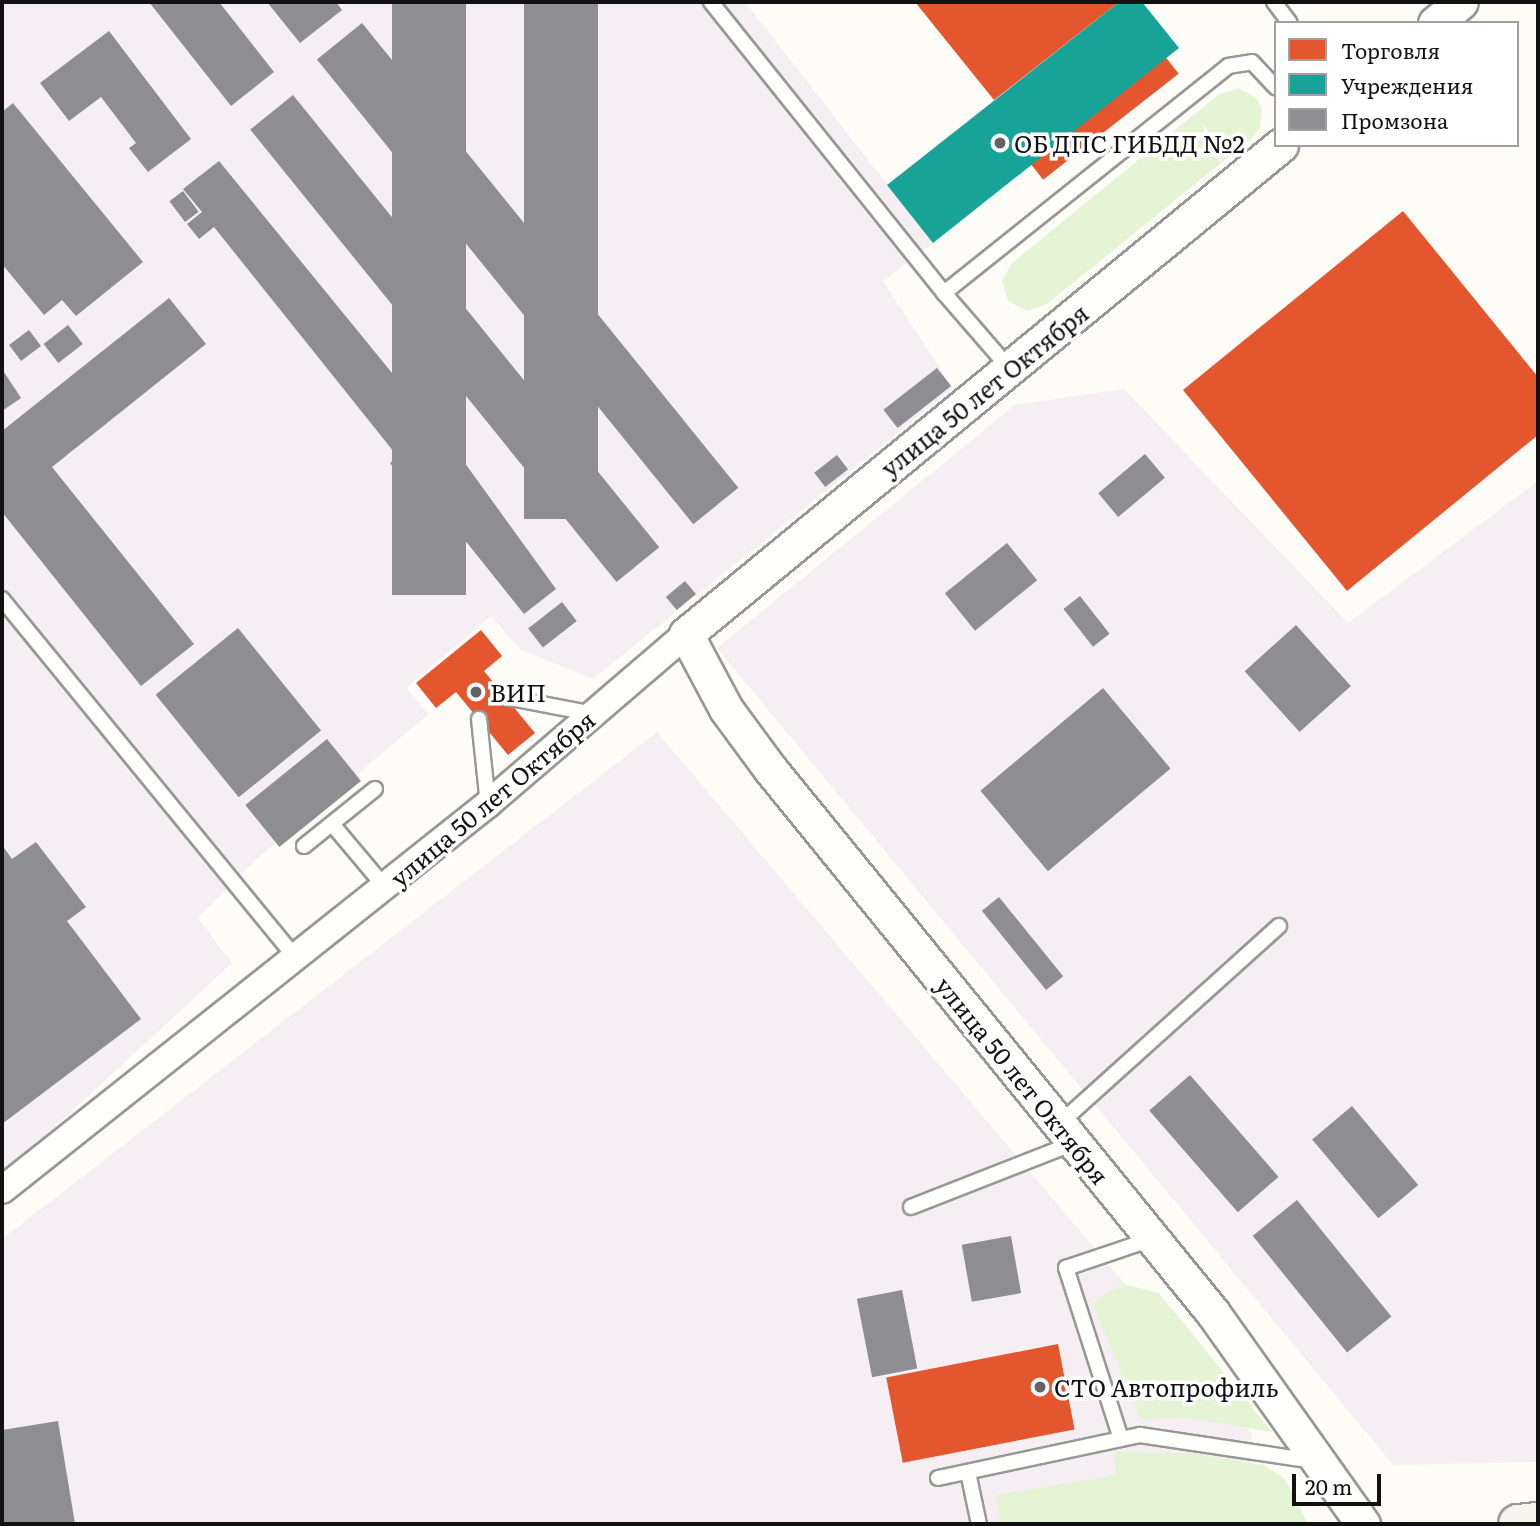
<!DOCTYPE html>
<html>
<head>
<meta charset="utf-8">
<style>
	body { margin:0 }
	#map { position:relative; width:1540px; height:1526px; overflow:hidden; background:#fdfcf7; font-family:Literata,serif }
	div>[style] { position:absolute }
	.industrial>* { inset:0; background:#f5eff3 }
	.green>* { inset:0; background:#e5f4d5 }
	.shops>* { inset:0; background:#e4572e; transform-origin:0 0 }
	.public>* { inset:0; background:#17a398 }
	.industry>* { inset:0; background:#8d8d92; transform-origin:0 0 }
	.roads { filter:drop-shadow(2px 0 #979795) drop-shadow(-2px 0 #979795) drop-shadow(0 2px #979795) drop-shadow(0 -2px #979795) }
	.service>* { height:14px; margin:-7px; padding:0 7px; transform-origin:7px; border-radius:7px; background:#fffffe }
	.minor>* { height:26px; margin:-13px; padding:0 13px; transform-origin:13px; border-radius:13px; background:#fffffe }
	.tertiary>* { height:33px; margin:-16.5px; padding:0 16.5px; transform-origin:16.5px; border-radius:16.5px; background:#fffffe }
	.secondary>* { height:38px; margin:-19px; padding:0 19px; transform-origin:19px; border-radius:19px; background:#f6f5eb }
	.dots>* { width:19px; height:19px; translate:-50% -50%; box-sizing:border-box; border:4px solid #fff; border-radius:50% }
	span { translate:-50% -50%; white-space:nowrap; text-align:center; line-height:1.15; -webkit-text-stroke:7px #fff; paint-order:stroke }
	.poi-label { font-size:24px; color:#111 }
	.left { translate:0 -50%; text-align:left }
	.street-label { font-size:24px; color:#111 }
	.frame { position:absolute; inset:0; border:4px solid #111; pointer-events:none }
	.legend { position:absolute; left:1274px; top:21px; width:245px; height:126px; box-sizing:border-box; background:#fff; border:2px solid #a0a0a0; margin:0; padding:9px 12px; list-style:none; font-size:21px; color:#111 }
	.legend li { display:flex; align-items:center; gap:14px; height:35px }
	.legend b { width:35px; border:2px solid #a0a0a0 }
	.scale { position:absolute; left:1292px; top:1474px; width:89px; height:32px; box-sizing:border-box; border:4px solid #111; border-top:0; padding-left:9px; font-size:21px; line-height:24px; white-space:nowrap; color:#111; -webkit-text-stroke:5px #fff; paint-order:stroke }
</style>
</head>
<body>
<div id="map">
	<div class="industrial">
		<i style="clip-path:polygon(2px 2px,745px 2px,933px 243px,883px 281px,953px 388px,593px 679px,521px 650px,491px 616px,406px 688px,429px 714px,261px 855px,198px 918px,232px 963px,2px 1176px)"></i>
		<i style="clip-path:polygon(1124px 389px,1348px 623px,1538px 481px,1538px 1462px,1393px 1465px,717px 648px,1015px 405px)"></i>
		<i style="clip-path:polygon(657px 732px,1252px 1434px,1252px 1503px,1114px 1524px,2px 1524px,2px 1239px)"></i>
	</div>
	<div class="green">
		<i style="clip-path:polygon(1238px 88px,1256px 98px,1262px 108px,1260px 128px,1253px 137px,1047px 304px,1027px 311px,1008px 301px,1002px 281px,1012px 263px,1218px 95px)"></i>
		<i style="clip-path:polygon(1123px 1284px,1159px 1293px,1272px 1432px,1188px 1418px,1141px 1419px,1092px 1303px)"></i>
		<i style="clip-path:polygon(1114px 1452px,1187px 1453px,1264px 1465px,1285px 1479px,1308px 1524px,1001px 1524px,996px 1495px,1116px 1475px)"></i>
	</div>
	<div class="shops">
		<i style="clip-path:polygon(915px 2px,1119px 2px,994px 100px)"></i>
		<i style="left:1146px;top:32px;width:53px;height:172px;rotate:52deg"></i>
		<i style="clip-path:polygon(1403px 211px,1538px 377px,1538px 435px,1347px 591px,1183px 390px)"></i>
		<i style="clip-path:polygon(481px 630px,502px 656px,484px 671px,535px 733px,508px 755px,456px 692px,436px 708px,416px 683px)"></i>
		<i style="left:1058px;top:1344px;width:87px;height:175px;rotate:79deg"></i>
	</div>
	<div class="public">
		<i style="clip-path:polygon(1119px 2px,1142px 2px,1179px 48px,933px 243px,887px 185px)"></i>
	</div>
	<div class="industry">
		<i style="clip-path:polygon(149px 2px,219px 2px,274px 72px,231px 106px)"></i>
		<i style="clip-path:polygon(267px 2px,336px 2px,342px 10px,300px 43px)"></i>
		<i style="left:392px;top:2px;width:74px;height:593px"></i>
		<i style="left:524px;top:2px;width:74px;height:517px"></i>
		<i style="left:362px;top:23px;width:598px;height:58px;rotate:51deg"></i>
		<i style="clip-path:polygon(109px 31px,191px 139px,148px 172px,129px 148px,136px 143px,101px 97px,69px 121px,40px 83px)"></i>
		<i style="left:293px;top:95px;width:582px;height:55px;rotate:51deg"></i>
		<i style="clip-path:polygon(13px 103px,143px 262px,76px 316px,62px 300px,44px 315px,2px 264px,2px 112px)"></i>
		<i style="clip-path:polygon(219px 161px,459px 455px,556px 589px,524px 614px,420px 484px,412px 490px,390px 463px,398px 457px,214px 227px,199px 239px,187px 224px,202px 212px,183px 189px)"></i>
		<i style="left:183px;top:191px;width:26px;height:17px;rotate:53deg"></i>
		<i style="clip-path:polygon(169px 298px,206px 344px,52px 467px,194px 644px,141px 686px,2px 512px,2px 431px)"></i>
		<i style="left:68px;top:325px;width:24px;height:31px;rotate:52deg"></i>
		<i style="left:29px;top:330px;width:20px;height:25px;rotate:53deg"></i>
		<i style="left:937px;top:368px;width:23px;height:68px;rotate:52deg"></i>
		<i style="clip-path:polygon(2px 369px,21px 398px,2px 411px)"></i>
		<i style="left:1145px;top:454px;width:31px;height:61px;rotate:50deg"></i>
		<i style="left:837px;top:455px;width:18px;height:29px;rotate:52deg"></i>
		<i style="left:1007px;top:543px;width:48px;height:80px;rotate:51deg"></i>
		<i style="left:685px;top:581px;width:17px;height:25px;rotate:50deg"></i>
		<i style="left:1080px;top:596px;width:48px;height:21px;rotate:52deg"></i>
		<i style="left:562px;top:602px;width:24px;height:43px;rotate:52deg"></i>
		<i style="left:1296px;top:625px;width:82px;height:69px;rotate:48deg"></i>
		<i style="left:238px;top:628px;width:132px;height:106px;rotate:51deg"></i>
		<i style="left:1103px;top:688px;width:105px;height:160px;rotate:50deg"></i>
		<i style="left:327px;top:739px;width:54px;height:105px;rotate:51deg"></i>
		<i style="clip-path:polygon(36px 842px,86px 907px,67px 921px,141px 1019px,2px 1124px,2px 845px,12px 859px)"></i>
		<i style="left:999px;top:897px;width:102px;height:22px;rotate:51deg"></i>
		<i style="left:1190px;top:1075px;width:135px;height:54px;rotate:49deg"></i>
		<i style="left:1352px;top:1106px;width:103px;height:52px;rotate:50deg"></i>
		<i style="left:1297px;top:1200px;width:150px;height:57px;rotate:51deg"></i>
		<i style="left:1011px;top:1236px;width:58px;height:50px;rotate:80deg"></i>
		<i style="left:902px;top:1290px;width:80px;height:46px;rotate:79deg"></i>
		<i style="clip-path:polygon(58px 1421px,75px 1524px,2px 1524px,2px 1430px)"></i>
	</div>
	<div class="roads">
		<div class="service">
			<i style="left:711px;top:2px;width:373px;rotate:51.3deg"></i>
			<i style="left:1274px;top:2px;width:26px;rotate:53deg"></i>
			<i style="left:1009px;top:368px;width:99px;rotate:-130.9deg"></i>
			<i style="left:944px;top:293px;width:364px;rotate:-38.6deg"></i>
			<i style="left:1228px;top:66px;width:24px;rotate:-9deg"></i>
			<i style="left:1252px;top:62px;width:35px;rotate:47deg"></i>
			<i style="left:2px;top:599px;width:463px;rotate:50.7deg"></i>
			<i style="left:505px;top:697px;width:91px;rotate:10.8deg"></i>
			<i style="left:479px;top:719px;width:85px;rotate:84deg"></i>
			<i style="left:332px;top:824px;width:81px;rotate:50deg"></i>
			<i style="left:304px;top:846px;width:91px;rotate:-38.8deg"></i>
			<i style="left:1059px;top:1124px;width:296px;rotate:-42deg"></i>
			<i style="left:911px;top:1207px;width:175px;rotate:-21.4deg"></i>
			<i style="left:1121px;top:1439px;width:180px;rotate:-107.8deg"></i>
			<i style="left:1066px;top:1268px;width:91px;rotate:-18.6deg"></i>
			<i style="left:968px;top:1472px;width:53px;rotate:78.1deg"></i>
			<i style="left:938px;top:1478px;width:207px;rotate:-12deg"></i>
			<i style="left:1140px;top:1435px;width:176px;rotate:8.5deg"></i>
		</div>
		<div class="minor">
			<i style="left:2px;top:1190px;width:621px;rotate:-38.46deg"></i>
			<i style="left:488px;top:804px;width:261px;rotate:-40.6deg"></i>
		</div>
		<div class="tertiary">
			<i style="left:1435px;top:23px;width:33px;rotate:-39deg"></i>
			<i style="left:1281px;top:145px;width:770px;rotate:140.58deg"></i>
			<i style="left:686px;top:634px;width:85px;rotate:61.9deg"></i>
			<i style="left:726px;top:709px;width:76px;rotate:53.6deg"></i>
			<i style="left:771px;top:770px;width:700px;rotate:50.85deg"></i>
			<i style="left:1213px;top:1313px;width:259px;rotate:54.6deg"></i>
		</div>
		<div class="secondary">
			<i style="left:1518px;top:1524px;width:20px;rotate:-6deg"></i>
		</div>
	</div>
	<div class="dots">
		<i style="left:1000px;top:143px;background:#646362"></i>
		<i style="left:476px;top:692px;background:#646362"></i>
		<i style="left:1040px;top:1387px;background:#646362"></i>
	</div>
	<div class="poi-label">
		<span class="left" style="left:1014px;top:143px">ОБ ДПС ГИБДД №2</span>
		<span class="left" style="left:490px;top:692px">ВИП</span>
		<span class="left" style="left:1054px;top:1387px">СТО Автопрофиль</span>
	</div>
	<div class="street-label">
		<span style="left:984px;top:390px;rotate:-39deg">улица 50 лет Октября</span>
		<span style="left:492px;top:798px;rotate:-40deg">улица 50 лет Октября</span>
		<span style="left:1023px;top:1080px;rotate:51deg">улица 50 лет Октября</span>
	</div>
	<div class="frame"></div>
	<ul class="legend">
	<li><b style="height:19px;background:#e4572e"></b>Торговля</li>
	<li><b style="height:19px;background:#17a398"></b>Учреждения</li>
	<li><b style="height:19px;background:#8d8d92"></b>Промзона</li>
	</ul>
	<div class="scale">20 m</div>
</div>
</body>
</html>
